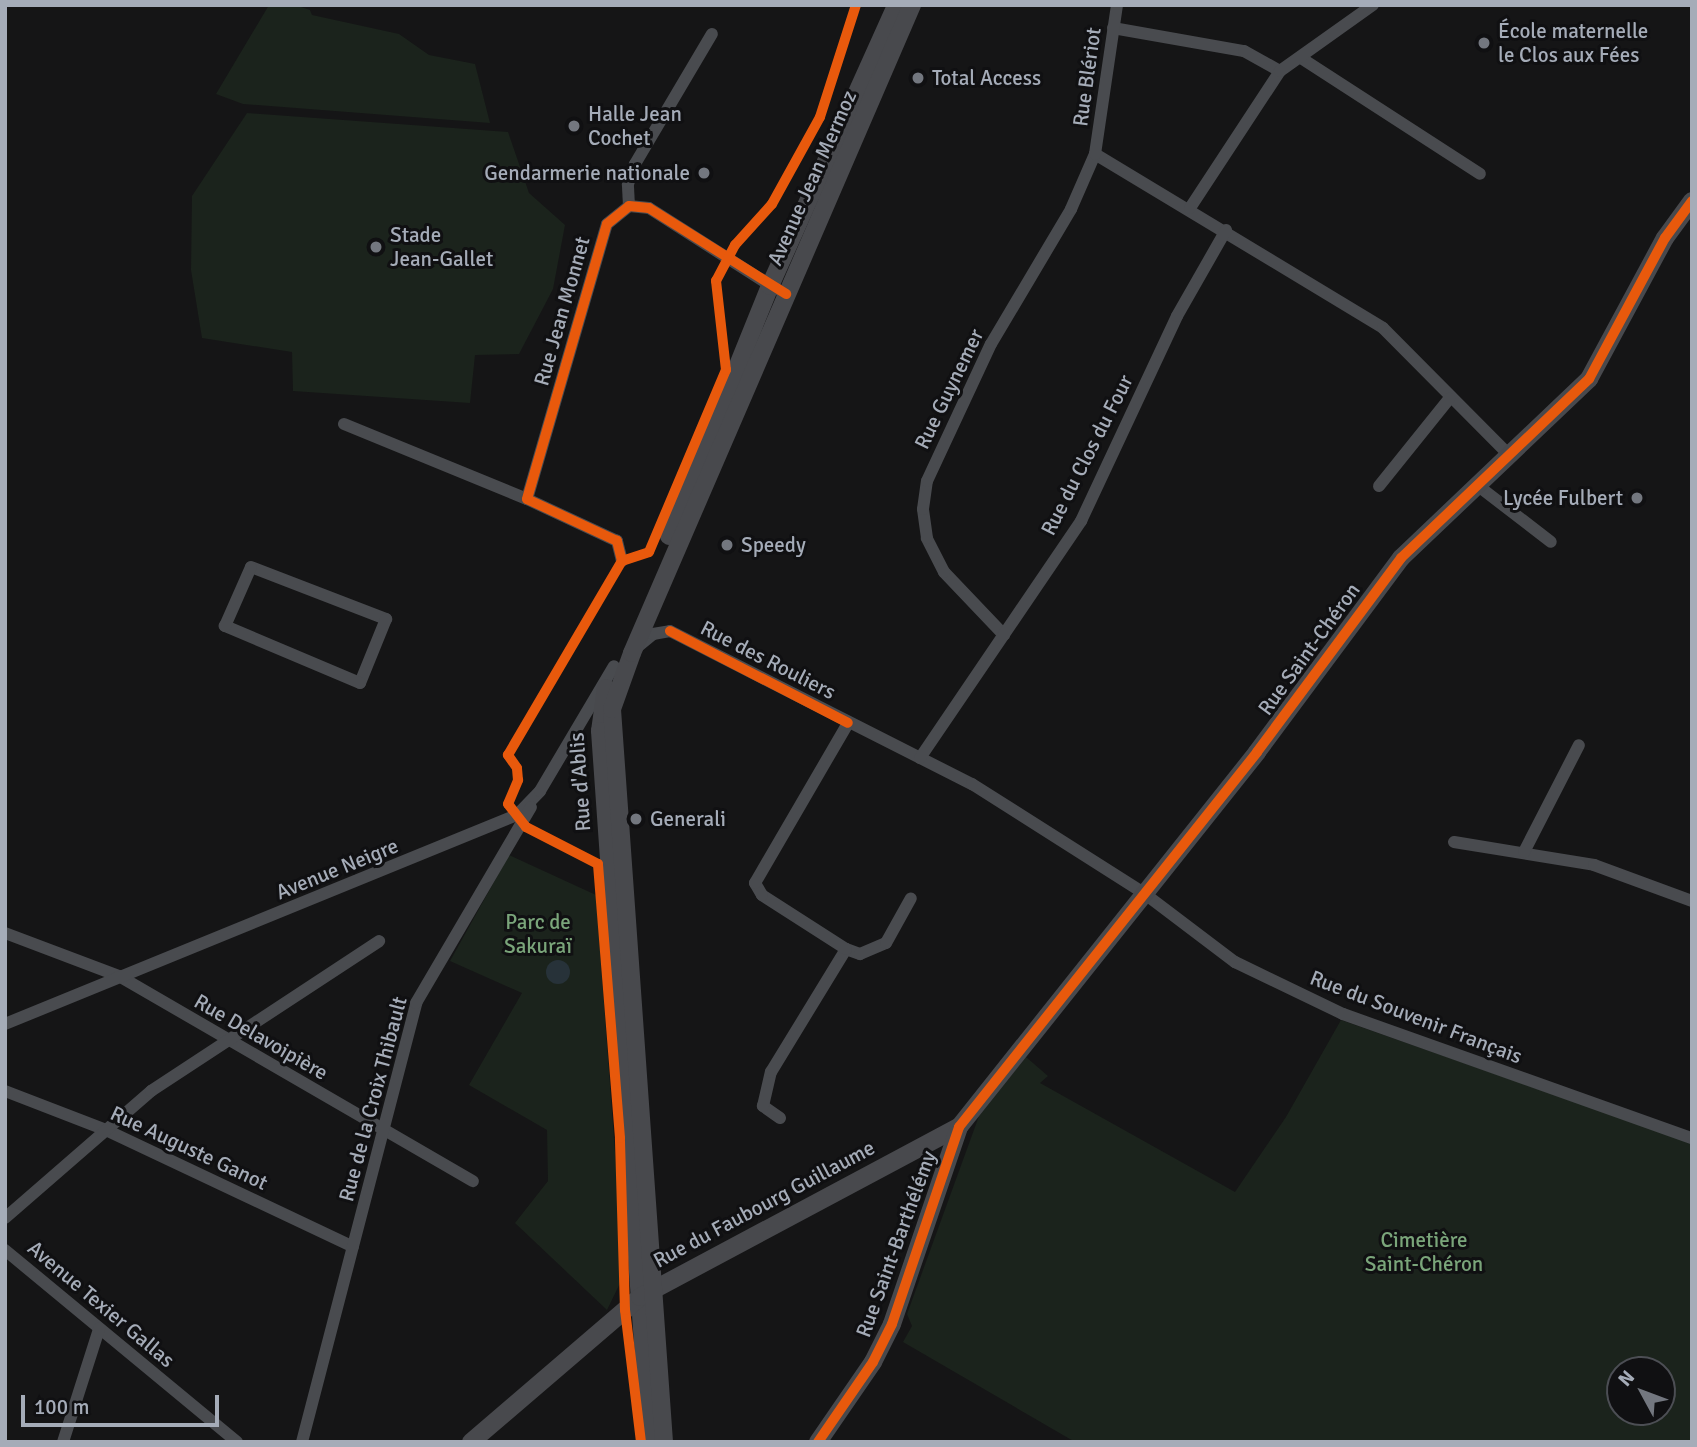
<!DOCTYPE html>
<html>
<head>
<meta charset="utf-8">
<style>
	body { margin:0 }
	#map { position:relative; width:1697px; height:1447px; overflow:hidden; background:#151516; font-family:Signika,sans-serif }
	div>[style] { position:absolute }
	.green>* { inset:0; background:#1b231c }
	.water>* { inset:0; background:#273239 }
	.round { border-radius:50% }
	.street>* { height:12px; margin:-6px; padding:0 6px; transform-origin:6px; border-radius:6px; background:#494b4f }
	.secondary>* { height:18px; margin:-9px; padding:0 9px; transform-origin:9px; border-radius:9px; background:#48494d }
	.cycleway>* { height:10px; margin:-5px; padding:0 5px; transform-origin:5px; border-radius:5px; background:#e8590c }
	.dots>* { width:19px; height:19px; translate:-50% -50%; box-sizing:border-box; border:4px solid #101012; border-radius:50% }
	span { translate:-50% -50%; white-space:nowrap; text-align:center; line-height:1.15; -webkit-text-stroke:6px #101012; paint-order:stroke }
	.poi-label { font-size:21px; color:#a5acb8 }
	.left { translate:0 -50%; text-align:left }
	.right { translate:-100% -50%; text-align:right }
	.street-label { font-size:21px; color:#a5acb8 }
	.park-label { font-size:21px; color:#7aa57a }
	.frame { position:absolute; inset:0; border:7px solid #a5acb8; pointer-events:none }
	.north { position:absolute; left:1606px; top:1356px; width:70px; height:70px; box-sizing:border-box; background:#101012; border:2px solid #4c4e54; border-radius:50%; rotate:311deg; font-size:19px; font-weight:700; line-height:28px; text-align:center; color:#a5acb8 }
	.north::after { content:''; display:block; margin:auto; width:24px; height:32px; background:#73777f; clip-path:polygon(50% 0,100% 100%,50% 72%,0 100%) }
	.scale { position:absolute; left:21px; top:1395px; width:198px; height:32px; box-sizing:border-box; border:4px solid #a5acb8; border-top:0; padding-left:9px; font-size:21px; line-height:24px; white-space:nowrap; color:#a5acb8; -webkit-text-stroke:5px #101012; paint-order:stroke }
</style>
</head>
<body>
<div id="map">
	<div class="green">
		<i style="clip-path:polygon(269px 5px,295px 5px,310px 10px,312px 15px,399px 34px,429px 55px,475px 64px,490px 123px,243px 104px,216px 94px)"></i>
		<i style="clip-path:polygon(247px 113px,508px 132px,529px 193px,565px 225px,553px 289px,519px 354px,475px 355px,470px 403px,293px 391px,292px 352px,202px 338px,191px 270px,192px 196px)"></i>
		<i style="clip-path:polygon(509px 855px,596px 895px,624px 1275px,607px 1310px,515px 1223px,548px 1181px,547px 1130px,469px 1085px,522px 993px,450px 961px)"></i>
		<i style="clip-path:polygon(evenodd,1341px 1020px,1692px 1143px,1692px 1442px,1075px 1442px,903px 1342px,912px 1326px,907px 1314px,979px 1116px,1026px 1057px,1048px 1076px,1040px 1083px,1235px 1192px,1286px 1117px,1341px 1020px,1620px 1370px,1662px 1370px,1662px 1412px,1620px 1412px,1620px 1370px)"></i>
	</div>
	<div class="water">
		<i class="round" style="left:546px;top:960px;width:24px;height:24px"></i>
	</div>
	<div class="street">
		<i style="left:1113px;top:28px;width:133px;rotate:10deg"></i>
		<i style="left:1244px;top:51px;width:41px;rotate:29.1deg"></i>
		<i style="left:1301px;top:58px;width:213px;rotate:32.9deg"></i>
		<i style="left:1095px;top:154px;width:336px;rotate:31.1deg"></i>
		<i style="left:1383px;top:328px;width:180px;rotate:45.2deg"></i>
		<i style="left:629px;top:206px;width:22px;rotate:-93deg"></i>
		<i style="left:628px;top:184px;width:21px;rotate:-71deg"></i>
		<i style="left:635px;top:164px;width:151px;rotate:-59.4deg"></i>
		<i style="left:1190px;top:208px;width:164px;rotate:-56.7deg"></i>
		<i style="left:1280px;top:71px;width:114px;rotate:-35.4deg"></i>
		<i style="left:344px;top:424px;width:198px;rotate:22.3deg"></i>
		<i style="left:1477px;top:485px;width:93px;rotate:37.6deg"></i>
		<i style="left:1379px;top:486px;width:112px;rotate:-51.2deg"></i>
		<i style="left:622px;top:561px;width:21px;rotate:-104deg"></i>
		<i style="left:617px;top:541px;width:99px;rotate:-155deg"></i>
		<i style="left:527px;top:499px;width:286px;rotate:-73.8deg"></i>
		<i style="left:607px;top:224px;width:28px;rotate:-39deg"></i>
		<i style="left:629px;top:206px;width:20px;rotate:6deg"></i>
		<i style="left:649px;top:208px;width:151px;rotate:32.5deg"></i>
		<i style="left:251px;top:567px;width:145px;rotate:21.1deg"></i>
		<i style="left:386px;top:619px;width:69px;rotate:112.1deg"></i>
		<i style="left:360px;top:683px;width:147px;rotate:-157.1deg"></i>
		<i style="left:225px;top:626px;width:64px;rotate:-66.2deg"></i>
		<i style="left:1004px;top:635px;width:87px;rotate:-133.6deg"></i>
		<i style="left:944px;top:572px;width:38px;rotate:-117deg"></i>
		<i style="left:927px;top:538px;width:29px;rotate:-98deg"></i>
		<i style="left:923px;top:509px;width:28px;rotate:-82deg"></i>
		<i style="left:927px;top:481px;width:151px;rotate:-65deg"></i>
		<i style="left:991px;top:344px;width:157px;rotate:-59.3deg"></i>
		<i style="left:1071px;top:209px;width:60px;rotate:-66.4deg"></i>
		<i style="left:1095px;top:154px;width:151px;rotate:-81.6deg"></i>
		<i style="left:636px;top:648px;width:22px;rotate:-39deg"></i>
		<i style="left:653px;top:634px;width:17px;rotate:-10deg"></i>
		<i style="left:670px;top:631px;width:339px;rotate:26.9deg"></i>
		<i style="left:972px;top:784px;width:205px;rotate:32.4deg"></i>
		<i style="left:1145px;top:894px;width:113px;rotate:37.1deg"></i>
		<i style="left:1235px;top:962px;width:120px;rotate:25.7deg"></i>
		<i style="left:1343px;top:1014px;width:370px;rotate:19.6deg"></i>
		<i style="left:920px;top:758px;width:287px;rotate:-55.8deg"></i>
		<i style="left:1081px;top:521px;width:226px;rotate:-64.9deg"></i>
		<i style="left:1177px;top:316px;width:99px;rotate:-60.3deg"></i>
		<i style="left:1454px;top:842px;width:142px;rotate:9.3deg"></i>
		<i style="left:1594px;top:865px;width:104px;rotate:20.2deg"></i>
		<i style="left:1524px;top:852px;width:120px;rotate:-62.8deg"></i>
		<i style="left:5px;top:933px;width:122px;rotate:20.7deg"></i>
		<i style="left:119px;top:976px;width:409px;rotate:30.1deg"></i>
		<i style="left:846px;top:949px;width:15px;rotate:20deg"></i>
		<i style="left:860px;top:954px;width:28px;rotate:-23deg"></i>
		<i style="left:886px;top:943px;width:51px;rotate:-60.9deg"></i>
		<i style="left:5px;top:1024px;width:553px;rotate:-22.21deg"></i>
		<i style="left:517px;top:815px;width:33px;rotate:-46deg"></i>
		<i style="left:540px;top:791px;width:145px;rotate:-59.4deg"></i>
		<i style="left:5px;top:1091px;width:108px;rotate:21.1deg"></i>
		<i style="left:106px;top:1130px;width:273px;rotate:25.3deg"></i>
		<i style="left:780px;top:1118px;width:21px;rotate:-145deg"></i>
		<i style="left:763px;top:1106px;width:35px;rotate:-77deg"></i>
		<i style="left:771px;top:1072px;width:144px;rotate:-58.6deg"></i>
		<i style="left:846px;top:949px;width:100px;rotate:-147.3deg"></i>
		<i style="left:762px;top:895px;width:14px;rotate:-120deg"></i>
		<i style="left:755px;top:883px;width:185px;rotate:-59.8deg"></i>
		<i style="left:5px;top:1218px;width:194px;rotate:-41deg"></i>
		<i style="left:151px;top:1091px;width:273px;rotate:-33.3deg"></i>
		<i style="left:5px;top:1250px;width:301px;rotate:39.6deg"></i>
		<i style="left:63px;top:1442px;width:119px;rotate:-72.3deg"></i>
		<i style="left:302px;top:1442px;width:454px;rotate:-75.4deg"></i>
		<i style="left:416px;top:1003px;width:227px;rotate:-59.6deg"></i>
	</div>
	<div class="secondary">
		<i style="left:669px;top:536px;width:270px;rotate:-68deg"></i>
		<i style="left:770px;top:286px;width:308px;rotate:-65.8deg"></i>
		<i style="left:606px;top:688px;width:43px;rotate:97.9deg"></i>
		<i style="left:600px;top:731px;width:713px;rotate:85.98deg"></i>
		<i style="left:471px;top:1442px;width:223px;rotate:-40.6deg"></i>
		<i style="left:640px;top:1297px;width:361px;rotate:-28.1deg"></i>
		<i style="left:664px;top:1442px;width:735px;rotate:-94.06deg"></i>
		<i style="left:612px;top:709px;width:59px;rotate:-70.3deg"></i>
		<i style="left:632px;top:653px;width:706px;rotate:-66.63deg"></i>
		<i style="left:818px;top:1442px;width:97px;rotate:-55.5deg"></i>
		<i style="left:873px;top:1362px;width:42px;rotate:-63.4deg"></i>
		<i style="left:892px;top:1324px;width:208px;rotate:-71.2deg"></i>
		<i style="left:959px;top:1127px;width:479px;rotate:-51.5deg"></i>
		<i style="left:1257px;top:752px;width:242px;rotate:-53.4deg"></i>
		<i style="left:1401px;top:558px;width:260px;rotate:-43.6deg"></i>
		<i style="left:1589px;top:379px;width:160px;rotate:-61.7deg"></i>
		<i style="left:1665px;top:238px;width:46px;rotate:-53.9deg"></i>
	</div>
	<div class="cycleway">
		<i style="left:622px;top:561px;width:21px;rotate:-104deg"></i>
		<i style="left:617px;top:541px;width:99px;rotate:-155deg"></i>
		<i style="left:527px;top:499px;width:286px;rotate:-73.8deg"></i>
		<i style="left:607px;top:224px;width:28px;rotate:-39deg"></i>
		<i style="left:629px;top:206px;width:20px;rotate:6deg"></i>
		<i style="left:649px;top:208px;width:162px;rotate:32.1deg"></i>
		<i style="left:670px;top:631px;width:200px;rotate:27.3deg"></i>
		<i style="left:641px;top:1442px;width:133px;rotate:-96.9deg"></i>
		<i style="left:625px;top:1310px;width:172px;rotate:-91.7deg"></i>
		<i style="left:620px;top:1138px;width:275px;rotate:-94.6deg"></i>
		<i style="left:598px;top:864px;width:81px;rotate:-152.8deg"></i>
		<i style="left:526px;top:827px;width:29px;rotate:-128deg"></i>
		<i style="left:508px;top:804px;width:26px;rotate:-67deg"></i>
		<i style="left:518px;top:780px;width:12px;rotate:-95deg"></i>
		<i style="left:517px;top:768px;width:16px;rotate:-125deg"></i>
		<i style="left:508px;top:755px;width:225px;rotate:-59.6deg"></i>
		<i style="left:622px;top:561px;width:28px;rotate:-18deg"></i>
		<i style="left:649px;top:552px;width:198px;rotate:-67.1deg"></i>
		<i style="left:726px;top:370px;width:90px;rotate:-96.4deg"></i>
		<i style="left:716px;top:281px;width:41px;rotate:-62.2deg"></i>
		<i style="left:735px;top:245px;width:55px;rotate:-47.9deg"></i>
		<i style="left:772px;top:204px;width:99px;rotate:-61.1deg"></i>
		<i style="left:820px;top:117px;width:118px;rotate:-72.2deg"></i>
		<i style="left:818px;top:1442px;width:97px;rotate:-55.5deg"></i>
		<i style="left:873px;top:1362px;width:42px;rotate:-63.4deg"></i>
		<i style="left:892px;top:1324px;width:208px;rotate:-71.2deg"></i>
		<i style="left:959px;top:1127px;width:479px;rotate:-51.5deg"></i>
		<i style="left:1257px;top:752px;width:242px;rotate:-53.4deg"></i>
		<i style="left:1401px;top:558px;width:260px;rotate:-43.6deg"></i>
		<i style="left:1589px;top:379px;width:160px;rotate:-61.7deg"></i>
		<i style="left:1665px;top:238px;width:46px;rotate:-53.9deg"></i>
	</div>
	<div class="dots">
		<i style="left:1484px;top:43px;background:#73777f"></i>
		<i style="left:918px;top:78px;background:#73777f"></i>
		<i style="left:574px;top:126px;background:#73777f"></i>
		<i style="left:704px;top:173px;background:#73777f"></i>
		<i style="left:376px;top:247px;background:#73777f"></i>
		<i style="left:1637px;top:498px;background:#73777f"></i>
		<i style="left:727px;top:545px;background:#73777f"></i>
		<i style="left:636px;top:819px;background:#73777f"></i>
	</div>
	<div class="poi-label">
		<span class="left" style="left:1498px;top:43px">École maternelle<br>le Clos aux Fées</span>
		<span class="left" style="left:932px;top:78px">Total Access</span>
		<span class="left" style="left:588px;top:126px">Halle Jean<br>Cochet</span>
		<span class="right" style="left:690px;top:173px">Gendarmerie nationale</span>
		<span class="left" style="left:390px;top:247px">Stade<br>Jean-Gallet</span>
		<span class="right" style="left:1623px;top:498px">Lycée Fulbert</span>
		<span class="left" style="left:741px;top:545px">Speedy</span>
		<span class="left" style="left:650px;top:819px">Generali</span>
	</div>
	<div class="street-label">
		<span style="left:1087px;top:77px;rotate:-82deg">Rue Blériot</span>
		<span style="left:812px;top:178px;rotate:-66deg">Avenue Jean Mermoz</span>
		<span style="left:562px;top:311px;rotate:-74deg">Rue Jean Monnet</span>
		<span style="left:949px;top:389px;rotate:-64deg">Rue Guynemer</span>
		<span style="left:1087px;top:455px;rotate:-63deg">Rue du Clos du Four</span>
		<span style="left:1309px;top:649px;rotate:-54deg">Rue Saint-Chéron</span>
		<span style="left:768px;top:660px;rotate:27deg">Rue des Rouliers</span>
		<span style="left:580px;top:782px;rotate:-94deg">Rue d'Ablis</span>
		<span style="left:337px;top:869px;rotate:-22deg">Avenue Neigre</span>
		<span style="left:1416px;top:1017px;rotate:21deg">Rue du Souvenir Français</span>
		<span style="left:261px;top:1037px;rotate:30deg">Rue Delavoipière</span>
		<span style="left:373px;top:1099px;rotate:-75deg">Rue de la Croix Thibault</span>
		<span style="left:189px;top:1148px;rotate:25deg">Rue Auguste Ganot</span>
		<span style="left:764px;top:1204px;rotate:-28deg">Rue du Faubourg Guillaume</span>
		<span style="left:896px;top:1244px;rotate:-70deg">Rue Saint-Barthélémy</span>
		<span style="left:101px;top:1304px;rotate:40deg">Avenue Texier Gallas</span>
	</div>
	<div class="park-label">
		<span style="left:538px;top:934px">Parc de<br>Sakuraï</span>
		<span style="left:1424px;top:1252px">Cimetière<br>Saint-Chéron</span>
	</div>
	<div class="frame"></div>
	<div class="north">N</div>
	<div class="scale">100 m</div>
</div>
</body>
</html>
